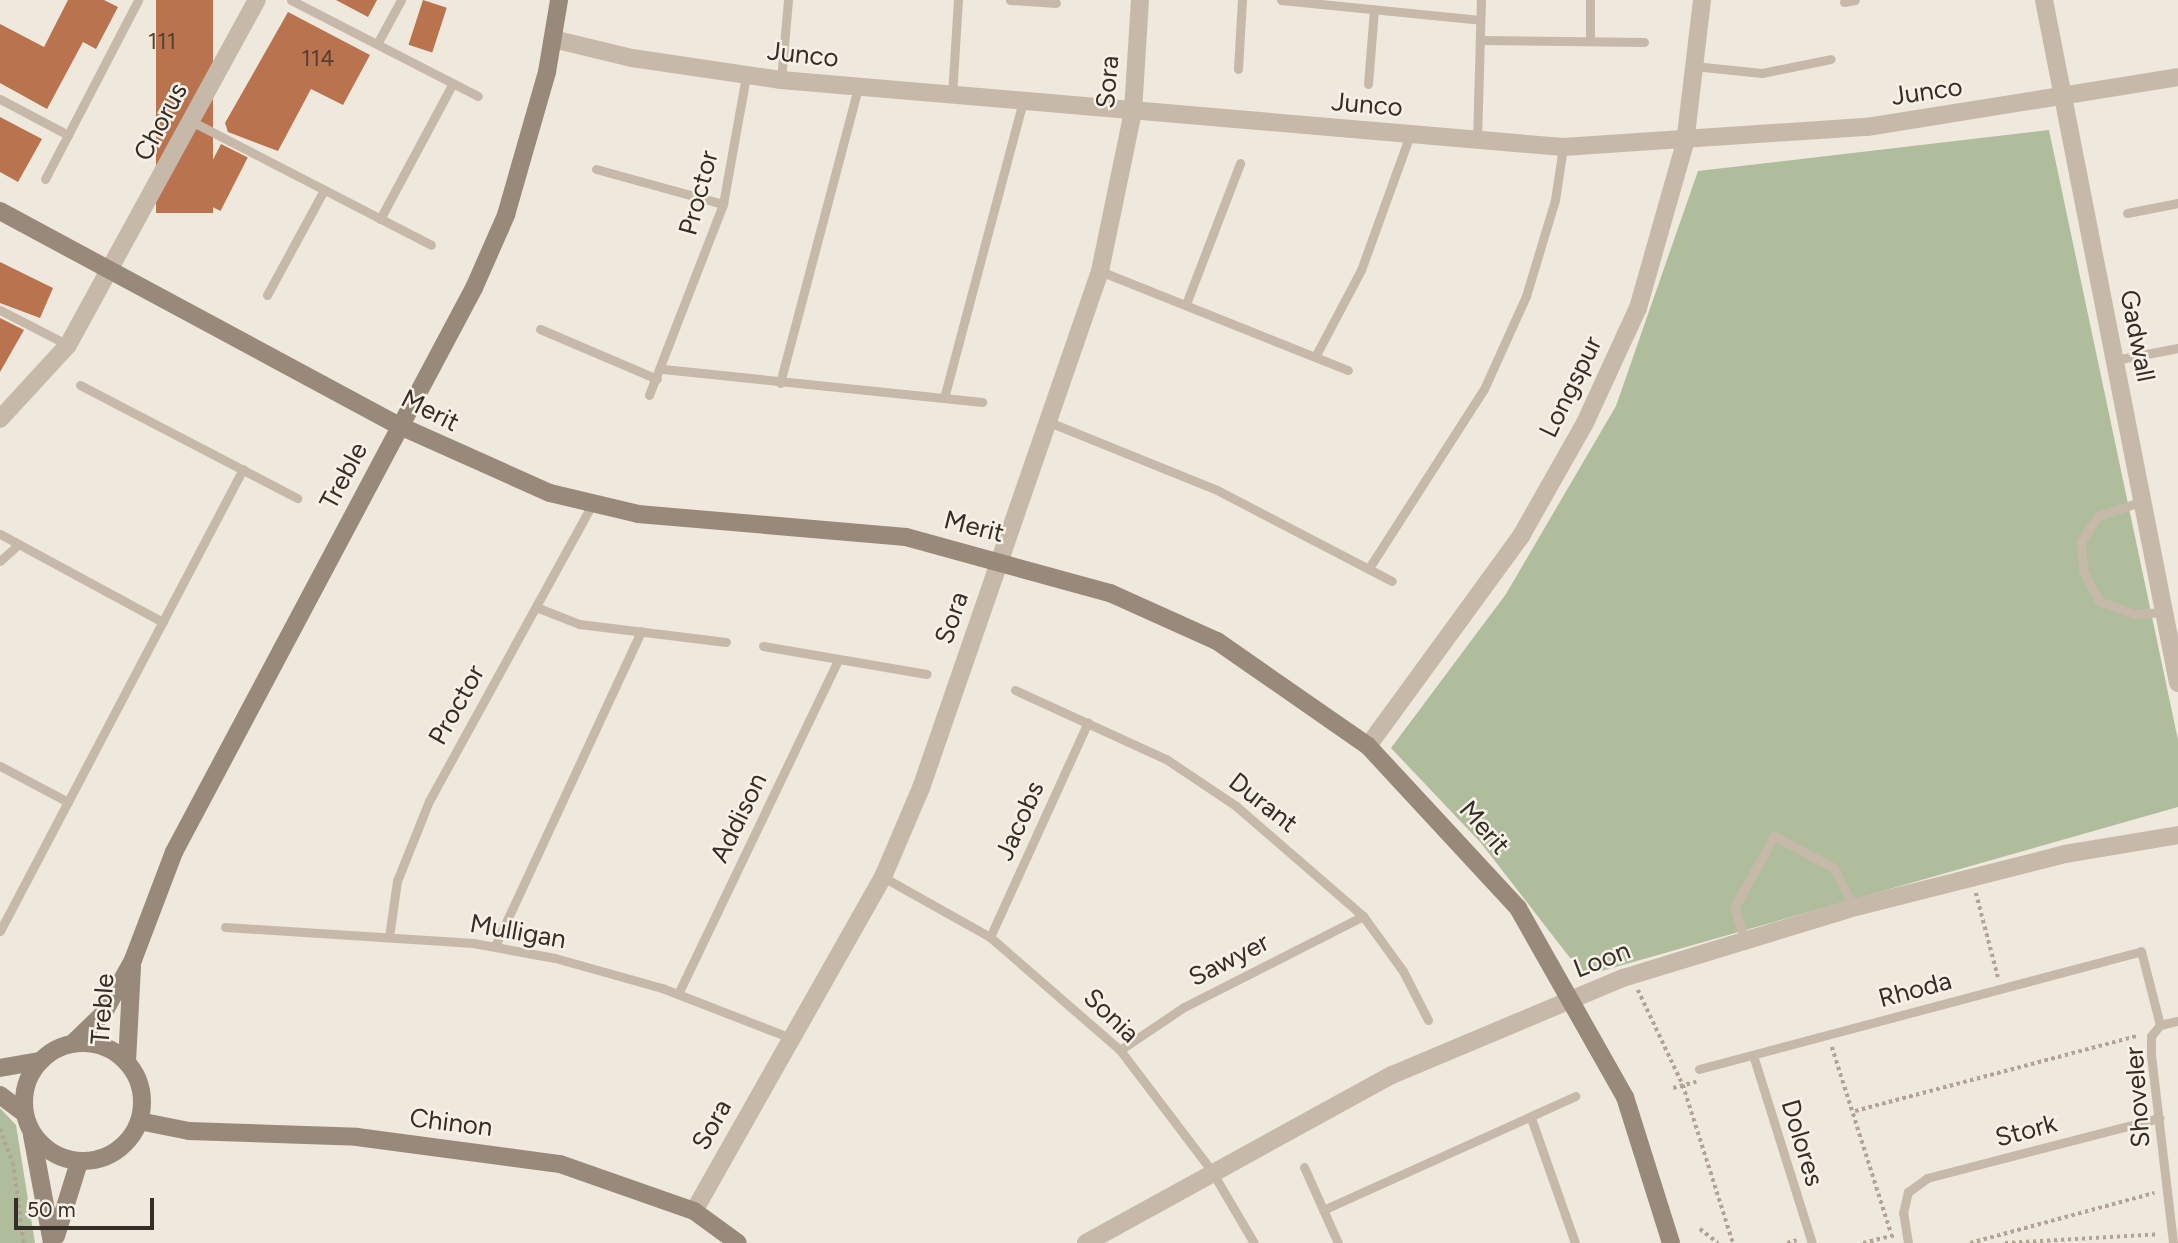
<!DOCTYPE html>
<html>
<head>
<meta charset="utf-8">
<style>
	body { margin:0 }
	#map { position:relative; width:2178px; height:1243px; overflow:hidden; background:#efe8dc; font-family:Figtree,sans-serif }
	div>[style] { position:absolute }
	.green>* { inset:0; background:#afbd9d }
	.building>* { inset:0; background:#ba734f; transform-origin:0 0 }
	.path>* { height:3.5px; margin-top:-1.75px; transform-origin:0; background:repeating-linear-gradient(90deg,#b2a393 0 3.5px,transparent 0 7px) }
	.lane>* { height:9px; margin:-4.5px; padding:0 4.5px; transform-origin:4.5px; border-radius:4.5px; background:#c6b9a9 }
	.street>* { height:18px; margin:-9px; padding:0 9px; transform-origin:9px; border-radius:9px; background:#c6b9a9 }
	.secondary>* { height:18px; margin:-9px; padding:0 9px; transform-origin:9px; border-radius:9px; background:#99897a }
	.secondary>.ring { margin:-9px; padding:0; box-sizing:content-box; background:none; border:18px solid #99897a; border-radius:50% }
	span { translate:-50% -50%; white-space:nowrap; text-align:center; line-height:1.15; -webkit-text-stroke:5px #f7f1e7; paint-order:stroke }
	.number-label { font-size:23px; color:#563e32 }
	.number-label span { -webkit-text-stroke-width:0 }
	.street-label { font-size:26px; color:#342d28 }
	.scale { position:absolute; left:14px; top:1198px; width:140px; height:32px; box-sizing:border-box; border:4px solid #342d28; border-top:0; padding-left:9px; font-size:21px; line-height:24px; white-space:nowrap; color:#342d28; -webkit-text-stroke:5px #f7f1e7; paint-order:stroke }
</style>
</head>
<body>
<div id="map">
	<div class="green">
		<i style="clip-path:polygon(2049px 130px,2178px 740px,2178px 807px,1584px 976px,1481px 843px,1391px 748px,1506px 594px,1616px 406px,1698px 171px)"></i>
		<i style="clip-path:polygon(0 1108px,16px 1125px,35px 1243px,0 1243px)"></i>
	</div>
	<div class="building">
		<i style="clip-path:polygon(68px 0,104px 0,118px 7px,96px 49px,83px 42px,47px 109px,0 83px,0 24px,44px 47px)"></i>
		<i style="left:156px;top:0;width:57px;height:213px"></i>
		<i style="clip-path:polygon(336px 0,377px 0,368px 17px)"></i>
		<i style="left:423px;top:0;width:25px;height:47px;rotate:18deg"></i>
		<i style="clip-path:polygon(288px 12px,370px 55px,343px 105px,311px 89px,278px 151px,228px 132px,225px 123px)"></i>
		<i style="clip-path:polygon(0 117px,42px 139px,18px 182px,0 172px)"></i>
		<i style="left:221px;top:144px;width:30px;height:60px;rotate:27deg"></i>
		<i style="clip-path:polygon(0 262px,53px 288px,40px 318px,0 303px)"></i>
		<i style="clip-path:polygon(0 318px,24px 330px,0 372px)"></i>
	</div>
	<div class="path">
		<i style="left:1976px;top:893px;width:87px;rotate:75.3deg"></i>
		<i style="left:1638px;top:990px;width:105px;rotate:64.7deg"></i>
		<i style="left:1683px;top:1085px;width:166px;rotate:72.4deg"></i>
		<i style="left:1832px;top:1047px;width:195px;rotate:72.4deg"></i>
		<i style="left:1673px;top:1088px;width:24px;rotate:-15deg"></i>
		<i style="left:1855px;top:1111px;width:292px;rotate:-14.9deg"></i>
		<i style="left:0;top:1129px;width:36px;rotate:69deg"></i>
		<i style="left:13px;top:1163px;width:81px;rotate:82.2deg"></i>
		<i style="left:1700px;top:1229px;width:23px;rotate:38deg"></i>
		<i style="left:1787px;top:1243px;width:10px;rotate:-17deg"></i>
		<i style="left:1863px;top:1243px;width:32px;rotate:-14deg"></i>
		<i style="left:1970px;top:1243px;width:191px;rotate:-15.2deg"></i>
		<i style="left:2005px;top:1243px;width:154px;rotate:-3.3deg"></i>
	</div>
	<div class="lane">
		<i style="left:291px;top:0;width:210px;rotate:27.2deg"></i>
		<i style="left:1010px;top:0;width:46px;rotate:3.7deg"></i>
		<i style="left:1281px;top:0;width:200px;rotate:5.7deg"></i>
		<i style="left:1844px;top:2px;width:11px;rotate:-10deg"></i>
		<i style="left:1480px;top:40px;width:164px;rotate:0.7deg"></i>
		<i style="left:1590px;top:41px;width:41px;rotate:-90deg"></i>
		<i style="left:377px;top:44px;width:50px;rotate:-61.4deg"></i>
		<i style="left:1694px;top:66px;width:68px;rotate:5.9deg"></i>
		<i style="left:1762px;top:73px;width:70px;rotate:-11.5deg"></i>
		<i style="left:1238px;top:69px;width:69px;rotate:-86.7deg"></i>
		<i style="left:781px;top:80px;width:80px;rotate:-85deg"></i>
		<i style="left:1368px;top:84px;width:75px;rotate:-85.4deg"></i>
		<i style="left:952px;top:95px;width:95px;rotate:-86.4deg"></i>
		<i style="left:0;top:99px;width:77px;rotate:27.9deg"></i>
		<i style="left:191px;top:121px;width:270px;rotate:27.3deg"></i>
		<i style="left:1477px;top:141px;width:141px;rotate:-88.4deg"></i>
		<i style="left:596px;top:169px;width:132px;rotate:15.4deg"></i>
		<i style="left:45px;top:179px;width:202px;rotate:-62.5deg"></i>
		<i style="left:2127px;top:213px;width:52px;rotate:-11.1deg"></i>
		<i style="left:380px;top:219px;width:154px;rotate:-61.8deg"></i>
		<i style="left:1100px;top:271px;width:267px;rotate:21.8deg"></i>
		<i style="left:267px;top:295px;width:119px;rotate:-61.5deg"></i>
		<i style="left:1186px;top:304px;width:151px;rotate:-69deg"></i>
		<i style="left:0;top:310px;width:76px;rotate:27.2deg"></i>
		<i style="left:540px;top:329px;width:127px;rotate:23.1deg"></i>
		<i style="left:1316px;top:355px;width:96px;rotate:-62.1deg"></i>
		<i style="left:1361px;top:270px;width:144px;rotate:-70.1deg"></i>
		<i style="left:2115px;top:360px;width:64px;rotate:-10.8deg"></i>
		<i style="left:663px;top:369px;width:321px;rotate:5.9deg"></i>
		<i style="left:780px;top:383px;width:306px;rotate:-75.2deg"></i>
		<i style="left:80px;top:385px;width:245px;rotate:27.5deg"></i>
		<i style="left:649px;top:395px;width:205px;rotate:-68.8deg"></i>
		<i style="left:723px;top:204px;width:130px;rotate:-79.8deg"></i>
		<i style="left:944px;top:398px;width:307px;rotate:-75.1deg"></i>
		<i style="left:1049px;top:422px;width:181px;rotate:22deg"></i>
		<i style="left:1217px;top:490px;width:197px;rotate:27.5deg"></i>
		<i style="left:2143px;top:501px;width:47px;rotate:161.6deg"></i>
		<i style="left:2098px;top:516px;width:30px;rotate:124deg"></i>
		<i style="left:2081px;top:541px;width:30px;rotate:86deg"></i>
		<i style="left:2083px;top:571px;width:34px;rotate:62deg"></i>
		<i style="left:2099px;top:601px;width:37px;rotate:20deg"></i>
		<i style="left:2134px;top:614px;width:30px;rotate:-4deg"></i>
		<i style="left:0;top:534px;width:185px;rotate:28.4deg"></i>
		<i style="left:0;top:561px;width:25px;rotate:-42deg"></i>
		<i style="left:1369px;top:568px;width:213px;rotate:-57.3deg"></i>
		<i style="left:1484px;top:389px;width:102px;rotate:-65.7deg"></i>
		<i style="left:1526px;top:296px;width:100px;rotate:-73.2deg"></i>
		<i style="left:1555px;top:200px;width:54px;rotate:-81.4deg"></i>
		<i style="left:536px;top:607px;width:46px;rotate:21.6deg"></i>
		<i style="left:579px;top:624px;width:148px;rotate:7deg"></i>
		<i style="left:763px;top:646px;width:166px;rotate:9.7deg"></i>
		<i style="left:1015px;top:690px;width:166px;rotate:24.6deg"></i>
		<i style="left:1166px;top:759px;width:84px;rotate:33.9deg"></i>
		<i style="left:1236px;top:806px;width:168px;rotate:40.9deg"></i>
		<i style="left:1363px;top:916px;width:68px;rotate:54deg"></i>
		<i style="left:1403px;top:971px;width:55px;rotate:63deg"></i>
		<i style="left:0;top:766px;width:77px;rotate:27.9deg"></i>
		<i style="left:883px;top:877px;width:123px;rotate:29.3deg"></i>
		<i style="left:990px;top:937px;width:172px;rotate:41deg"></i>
		<i style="left:1120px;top:1050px;width:151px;rotate:52.8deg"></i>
		<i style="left:1211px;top:1170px;width:85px;rotate:59.5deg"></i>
		<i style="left:225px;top:927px;width:249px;rotate:3.7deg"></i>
		<i style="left:473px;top:943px;width:83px;rotate:10.4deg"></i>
		<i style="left:555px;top:958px;width:111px;rotate:15.7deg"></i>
		<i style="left:662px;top:988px;width:138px;rotate:21.2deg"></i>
		<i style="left:0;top:931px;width:522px;rotate:-62.26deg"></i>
		<i style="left:389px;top:937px;width:57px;rotate:-81.9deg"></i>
		<i style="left:397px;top:881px;width:86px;rotate:-68.2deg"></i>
		<i style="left:429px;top:801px;width:339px;rotate:-61.2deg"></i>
		<i style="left:990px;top:937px;width:236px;rotate:-65.5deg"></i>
		<i style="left:1745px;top:941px;width:35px;rotate:-108deg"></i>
		<i style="left:1734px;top:908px;width:82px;rotate:-60.9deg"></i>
		<i style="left:1774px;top:836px;width:68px;rotate:28.1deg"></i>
		<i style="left:1834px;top:868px;width:45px;rotate:63.4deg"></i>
		<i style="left:495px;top:946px;width:347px;rotate:-65.1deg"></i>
		<i style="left:678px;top:994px;width:370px;rotate:-64.4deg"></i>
		<i style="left:2160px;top:1025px;width:18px;rotate:-13deg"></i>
		<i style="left:1120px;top:1050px;width:77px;rotate:-33.9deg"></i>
		<i style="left:1184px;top:1007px;width:201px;rotate:-26.9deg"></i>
		<i style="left:1753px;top:1055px;width:197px;rotate:72.6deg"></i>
		<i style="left:1699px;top:1069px;width:457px;rotate:-14.9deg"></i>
		<i style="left:2141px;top:951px;width:76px;rotate:75.6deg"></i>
		<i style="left:2160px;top:1025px;width:14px;rotate:129deg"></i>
		<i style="left:2151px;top:1036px;width:19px;rotate:90deg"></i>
		<i style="left:2151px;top:1055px;width:189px;rotate:83.3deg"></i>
		<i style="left:1531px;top:1118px;width:133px;rotate:70.6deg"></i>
		<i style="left:1304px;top:1167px;width:83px;rotate:65.9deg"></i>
		<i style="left:1323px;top:1210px;width:277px;rotate:-24.3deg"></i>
		<i style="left:1908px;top:1243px;width:30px;rotate:-99deg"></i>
		<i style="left:1903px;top:1213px;width:22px;rotate:-77deg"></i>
		<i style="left:1908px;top:1192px;width:24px;rotate:-36deg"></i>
		<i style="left:1927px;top:1178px;width:240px;rotate:-14.5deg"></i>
	</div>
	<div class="street">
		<i style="left:2044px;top:0;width:696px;rotate:78.9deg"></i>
		<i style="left:553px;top:39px;width:81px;rotate:13.5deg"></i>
		<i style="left:632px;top:58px;width:151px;rotate:8.4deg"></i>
		<i style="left:781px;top:80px;width:785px;rotate:4.9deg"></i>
		<i style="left:1563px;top:147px;width:305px;rotate:-3.8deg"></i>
		<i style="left:1867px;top:127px;width:315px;rotate:-9.1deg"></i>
		<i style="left:0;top:419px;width:100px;rotate:-47.4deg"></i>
		<i style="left:68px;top:345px;width:393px;rotate:-61.3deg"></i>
		<i style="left:1368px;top:746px;width:260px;rotate:-53.9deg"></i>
		<i style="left:1521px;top:536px;width:130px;rotate:-60.5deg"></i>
		<i style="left:1585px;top:423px;width:127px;rotate:-65.3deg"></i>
		<i style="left:1638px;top:308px;width:172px;rotate:-74.1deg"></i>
		<i style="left:1685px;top:143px;width:144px;rotate:-83.2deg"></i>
		<i style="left:694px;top:1211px;width:384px;rotate:-60.5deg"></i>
		<i style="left:883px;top:877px;width:97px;rotate:-66.9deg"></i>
		<i style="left:921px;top:788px;width:547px;rotate:-70.9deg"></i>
		<i style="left:1100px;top:271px;width:163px;rotate:-78.3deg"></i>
		<i style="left:1133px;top:111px;width:111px;rotate:-86.4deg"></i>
		<i style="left:1086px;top:1243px;width:349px;rotate:-28.8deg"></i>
		<i style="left:1392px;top:1075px;width:251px;rotate:-22.8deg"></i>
		<i style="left:1623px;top:978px;width:235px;rotate:-17deg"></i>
		<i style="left:1848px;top:909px;width:224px;rotate:-14.2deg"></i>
		<i style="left:2065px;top:854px;width:115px;rotate:-9.5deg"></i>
	</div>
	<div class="secondary">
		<i style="left:0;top:211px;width:454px;rotate:28.3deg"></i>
		<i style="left:400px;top:426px;width:164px;rotate:24.1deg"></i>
		<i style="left:550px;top:493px;width:90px;rotate:13.4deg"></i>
		<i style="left:638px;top:514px;width:269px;rotate:4.9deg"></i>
		<i style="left:906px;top:537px;width:212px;rotate:15.4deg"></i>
		<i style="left:1110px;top:593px;width:117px;rotate:24.2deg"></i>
		<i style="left:1217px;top:641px;width:184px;rotate:34.8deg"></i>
		<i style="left:1368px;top:746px;width:221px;rotate:47.2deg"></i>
		<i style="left:1518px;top:908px;width:217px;rotate:60.5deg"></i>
		<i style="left:1625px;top:1097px;width:153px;rotate:72.5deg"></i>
		<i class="ring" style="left:24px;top:1043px;width:100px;height:100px"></i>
		<i style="left:73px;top:1043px;width:42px;rotate:-44deg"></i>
		<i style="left:103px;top:1014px;width:62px;rotate:-60.9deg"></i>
		<i style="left:133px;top:960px;width:116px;rotate:-69.2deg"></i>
		<i style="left:174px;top:852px;width:639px;rotate:-61.99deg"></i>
		<i style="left:474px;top:288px;width:80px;rotate:-66.3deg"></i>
		<i style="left:506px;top:215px;width:149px;rotate:-74deg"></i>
		<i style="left:547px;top:72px;width:73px;rotate:-80.5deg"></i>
		<i style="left:127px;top:1062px;width:95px;rotate:-87deg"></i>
		<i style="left:0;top:1068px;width:41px;rotate:-9.9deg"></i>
		<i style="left:0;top:1095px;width:31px;rotate:37deg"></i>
		<i style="left:139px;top:1121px;width:51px;rotate:11.3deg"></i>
		<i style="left:189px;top:1131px;width:168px;rotate:2deg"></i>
		<i style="left:357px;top:1137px;width:205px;rotate:7.6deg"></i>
		<i style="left:560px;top:1164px;width:142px;rotate:19.3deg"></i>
		<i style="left:694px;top:1211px;width:54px;rotate:36deg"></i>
		<i style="left:32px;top:1135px;width:110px;rotate:79.5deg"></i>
		<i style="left:56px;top:1236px;width:77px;rotate:-72.7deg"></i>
	</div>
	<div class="number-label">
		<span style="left:162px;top:41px">111</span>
		<span style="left:318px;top:58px">114</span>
	</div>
	<div class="street-label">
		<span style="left:803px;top:55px;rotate:6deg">Junco</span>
		<span style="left:1108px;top:82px;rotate:-85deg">Sora</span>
		<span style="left:1927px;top:92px;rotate:-8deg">Junco</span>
		<span style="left:1367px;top:105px;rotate:5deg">Junco</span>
		<span style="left:161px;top:122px;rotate:-62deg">Chorus</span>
		<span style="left:699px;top:193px;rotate:-75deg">Proctor</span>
		<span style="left:2137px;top:336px;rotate:79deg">Gadwall</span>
		<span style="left:1571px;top:387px;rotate:-64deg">Longspur</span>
		<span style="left:430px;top:411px;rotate:27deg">Merit</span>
		<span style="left:344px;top:476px;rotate:-62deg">Treble</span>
		<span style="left:974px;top:527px;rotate:14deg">Merit</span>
		<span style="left:952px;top:618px;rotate:-71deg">Sora</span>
		<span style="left:457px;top:705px;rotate:-61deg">Proctor</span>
		<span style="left:1263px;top:803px;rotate:38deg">Durant</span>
		<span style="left:739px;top:818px;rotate:-64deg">Addison</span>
		<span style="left:1020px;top:821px;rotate:-66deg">Jacobs</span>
		<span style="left:1484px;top:828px;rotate:49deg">Merit</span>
		<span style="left:518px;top:932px;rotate:10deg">Mulligan</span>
		<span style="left:1229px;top:960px;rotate:-27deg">Sawyer</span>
		<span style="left:1602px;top:960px;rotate:-21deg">Loon</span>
		<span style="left:1915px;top:990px;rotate:-15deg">Rhoda</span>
		<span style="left:103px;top:1009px;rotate:-86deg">Treble</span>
		<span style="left:1111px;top:1016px;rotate:44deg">Sonia</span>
		<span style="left:2138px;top:1097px;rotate:-94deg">Shoveler</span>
		<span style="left:451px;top:1123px;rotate:7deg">Chinon</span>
		<span style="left:712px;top:1125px;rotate:-61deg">Sora</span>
		<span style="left:2026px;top:1131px;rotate:-15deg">Stork</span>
		<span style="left:1802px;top:1143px;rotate:73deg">Dolores</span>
	</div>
	<div class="scale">50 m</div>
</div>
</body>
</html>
